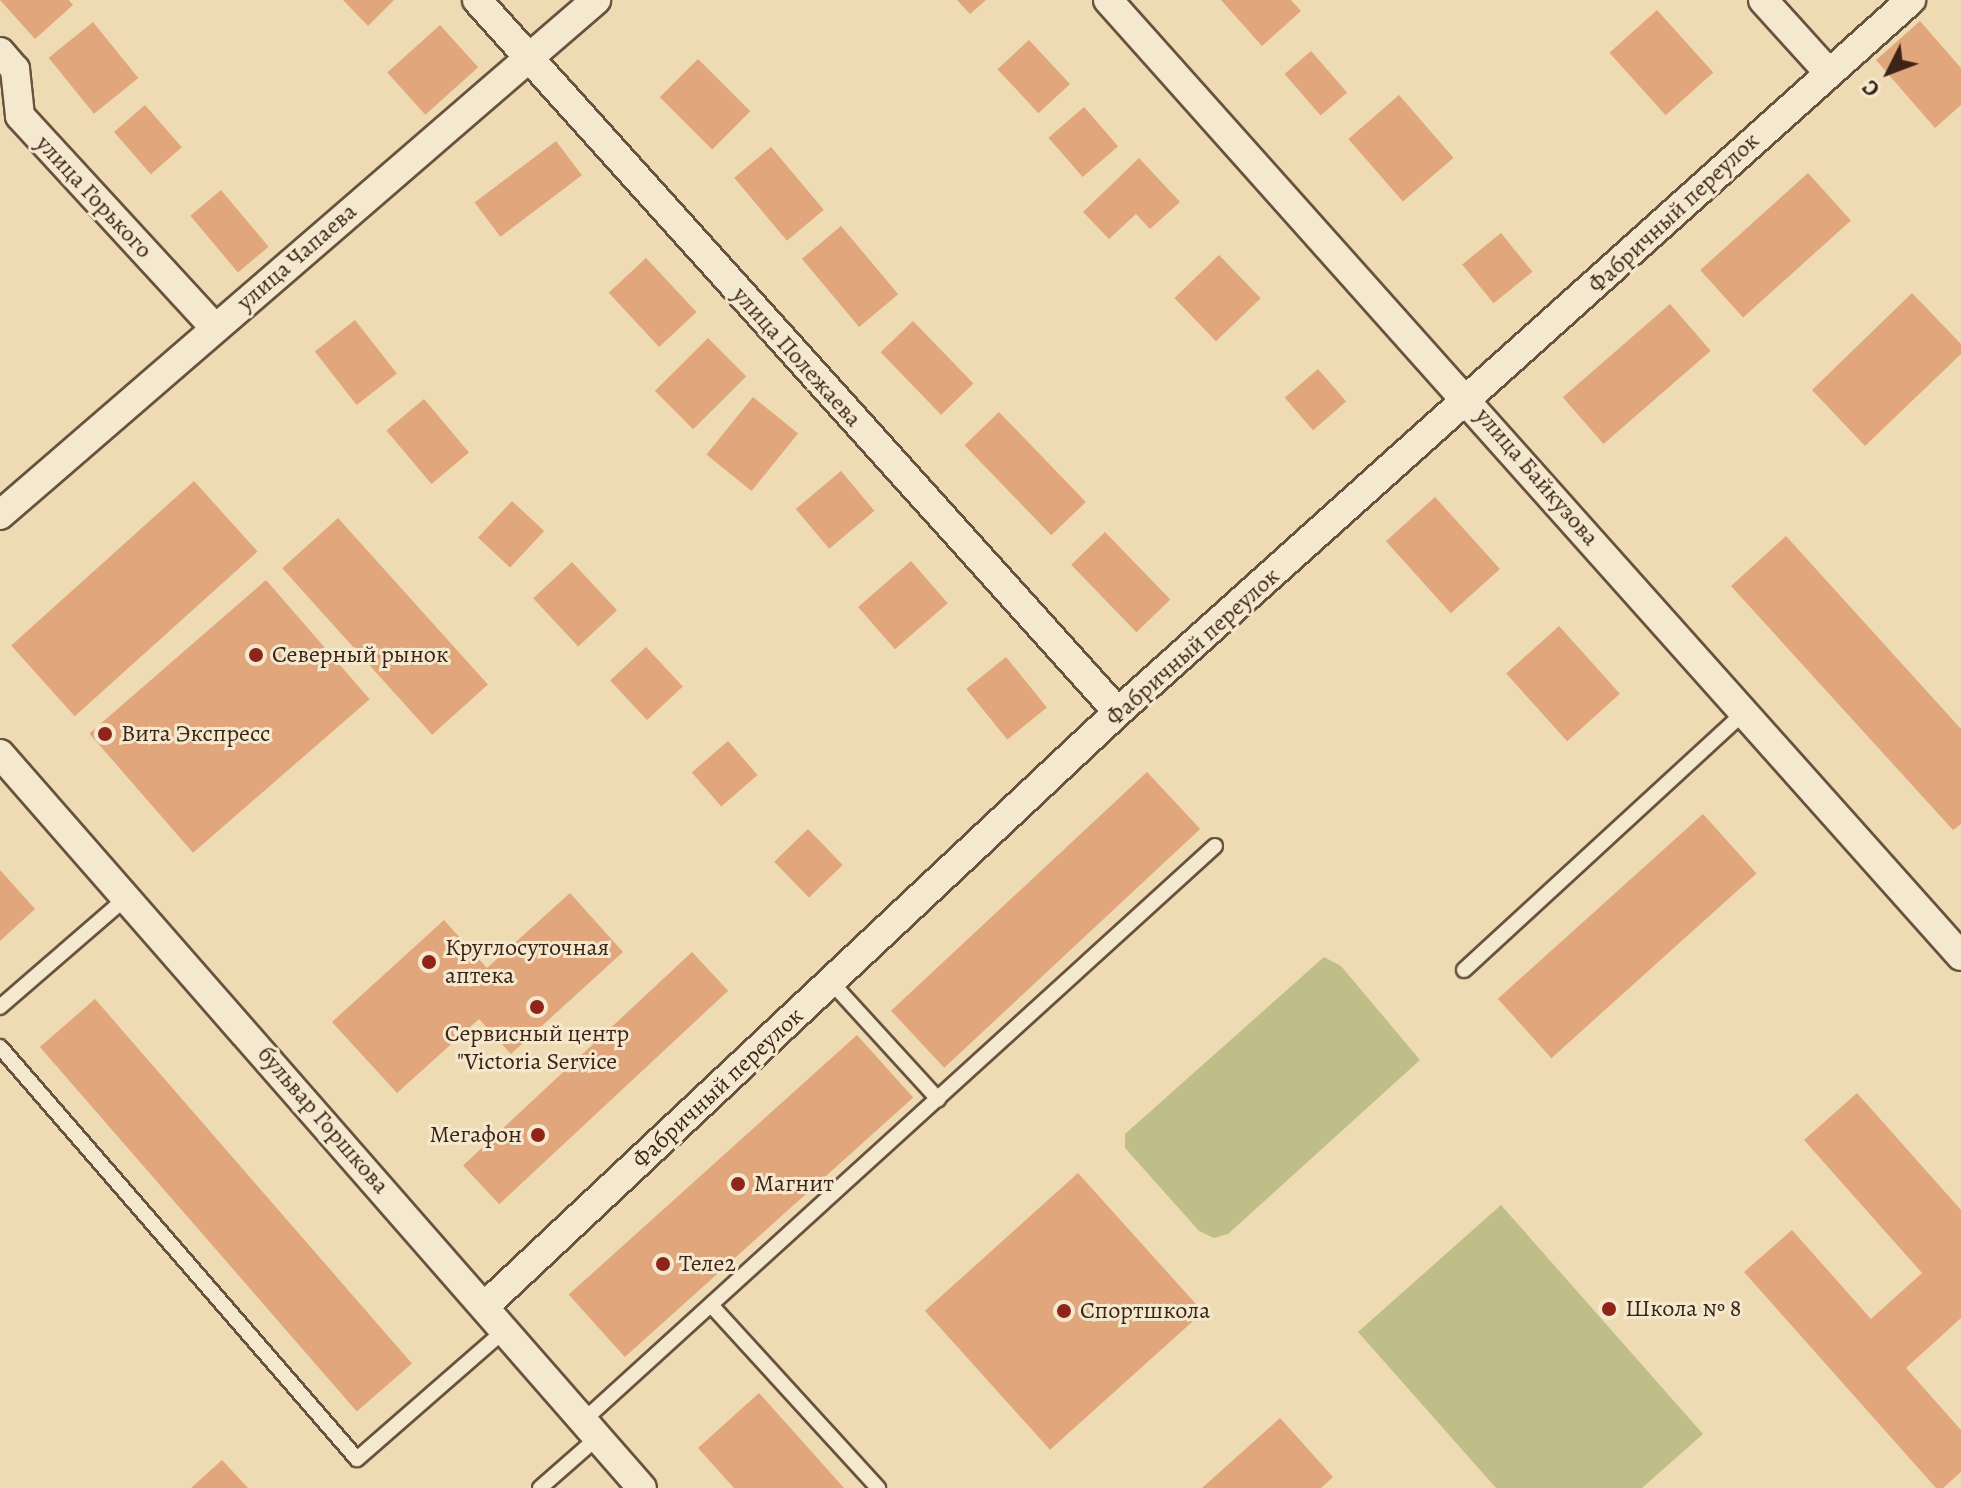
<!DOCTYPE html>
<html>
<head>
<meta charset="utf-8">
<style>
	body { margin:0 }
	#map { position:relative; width:1961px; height:1488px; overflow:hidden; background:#eedbb3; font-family:Alegreya,serif }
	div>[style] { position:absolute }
	.green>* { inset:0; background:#c0be88 }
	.building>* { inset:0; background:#e1a67b; transform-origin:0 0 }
	.roads { filter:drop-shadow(2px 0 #69523e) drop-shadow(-2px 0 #69523e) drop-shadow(0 2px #69523e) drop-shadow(0 -2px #69523e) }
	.lane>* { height:14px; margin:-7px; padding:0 7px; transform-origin:7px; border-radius:7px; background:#f4e8ce }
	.street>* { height:28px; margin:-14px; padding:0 14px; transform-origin:14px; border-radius:14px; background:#f4e8ce }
	.dots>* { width:22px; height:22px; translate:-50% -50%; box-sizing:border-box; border:4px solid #f4e8ce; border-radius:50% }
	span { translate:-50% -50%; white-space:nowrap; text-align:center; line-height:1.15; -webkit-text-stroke:6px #f4e8ce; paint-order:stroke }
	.street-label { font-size:24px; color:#3d2417 }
	.poi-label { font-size:24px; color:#3d2417 }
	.left { translate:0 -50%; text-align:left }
	.right { translate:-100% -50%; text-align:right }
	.north { position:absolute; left:1849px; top:32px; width:80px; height:80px; -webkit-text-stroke:6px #f4e8ce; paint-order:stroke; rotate:228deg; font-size:22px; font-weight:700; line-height:32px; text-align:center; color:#3d2417 }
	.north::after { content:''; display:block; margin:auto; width:28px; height:36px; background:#3d2417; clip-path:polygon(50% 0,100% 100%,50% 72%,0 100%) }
</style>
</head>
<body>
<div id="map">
	<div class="green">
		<i style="clip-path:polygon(1324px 957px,1341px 966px,1420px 1060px,1228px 1234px,1214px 1238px,1199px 1231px,1125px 1148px,1125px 1134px)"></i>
		<i style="clip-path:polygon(1501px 1205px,1703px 1434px,1642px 1488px,1496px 1488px,1358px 1332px)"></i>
	</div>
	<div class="building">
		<i style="clip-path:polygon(0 0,69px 0,73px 5px,35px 39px)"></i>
		<i style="clip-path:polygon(343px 0,394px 0,368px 26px)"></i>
		<i style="clip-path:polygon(957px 0,986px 0,970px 14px)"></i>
		<i style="clip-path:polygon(1221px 0,1291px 0,1301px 11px,1262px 46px)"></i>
		<i style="left:1657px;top:10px;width:84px;height:64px;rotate:48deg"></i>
		<i style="clip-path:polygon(1920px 21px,1961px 68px,1961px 105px,1935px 128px,1876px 60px)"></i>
		<i style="left:93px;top:22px;width:72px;height:57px;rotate:51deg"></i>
		<i style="left:440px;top:25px;width:57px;height:71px;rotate:48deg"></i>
		<i style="left:1029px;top:40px;width:60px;height:43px;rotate:47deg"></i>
		<i style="left:1311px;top:51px;width:55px;height:35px;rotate:49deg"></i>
		<i style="left:698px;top:59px;width:74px;height:54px;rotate:45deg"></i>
		<i style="left:1399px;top:95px;width:83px;height:67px;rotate:49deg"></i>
		<i style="left:145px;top:105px;width:56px;height:41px;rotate:49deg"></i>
		<i style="left:1084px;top:107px;width:52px;height:47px;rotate:49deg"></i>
		<i style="left:556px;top:141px;width:43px;height:102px;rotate:53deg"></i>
		<i style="left:771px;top:147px;width:82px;height:48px;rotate:50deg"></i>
		<i style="clip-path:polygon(1139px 158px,1180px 202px,1150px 229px,1136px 214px,1109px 239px,1083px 212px)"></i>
		<i style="left:1808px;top:173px;width:64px;height:145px;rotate:48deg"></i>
		<i style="left:221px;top:190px;width:74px;height:40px;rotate:50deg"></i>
		<i style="left:841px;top:226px;width:89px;height:51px;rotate:50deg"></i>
		<i style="left:1501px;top:233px;width:50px;height:50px;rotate:51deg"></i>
		<i style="left:1219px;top:255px;width:60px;height:62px;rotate:46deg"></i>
		<i style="left:646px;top:258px;width:74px;height:51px;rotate:47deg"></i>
		<i style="clip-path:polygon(1912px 293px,1961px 344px,1961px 354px,1865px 446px,1812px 390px)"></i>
		<i style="left:1670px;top:304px;width:62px;height:142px;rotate:49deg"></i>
		<i style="left:355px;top:320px;width:68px;height:51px;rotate:52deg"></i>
		<i style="left:913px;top:321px;width:87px;height:45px;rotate:46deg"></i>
		<i style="left:708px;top:338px;width:54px;height:75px;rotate:45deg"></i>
		<i style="left:1318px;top:369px;width:43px;height:44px;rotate:49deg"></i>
		<i style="left:753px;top:397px;width:58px;height:74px;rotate:39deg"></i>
		<i style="left:424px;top:399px;width:70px;height:49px;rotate:50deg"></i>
		<i style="left:999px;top:412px;width:125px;height:48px;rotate:46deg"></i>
		<i style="left:841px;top:471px;width:52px;height:59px;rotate:50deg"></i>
		<i style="left:194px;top:481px;width:95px;height:246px;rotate:48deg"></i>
		<i style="left:1435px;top:497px;width:97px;height:66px;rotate:48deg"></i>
		<i style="left:512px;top:501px;width:44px;height:50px;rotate:43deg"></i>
		<i style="left:338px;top:518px;width:224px;height:75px;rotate:48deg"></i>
		<i style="left:1105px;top:532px;width:94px;height:47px;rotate:46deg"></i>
		<i style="clip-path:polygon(1786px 536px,1961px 729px,1961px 824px,1953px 830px,1731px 586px)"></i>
		<i style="left:911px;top:561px;width:56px;height:70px;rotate:49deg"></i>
		<i style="left:572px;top:562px;width:66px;height:53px;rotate:47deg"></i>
		<i style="left:266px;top:580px;width:158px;height:234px;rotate:49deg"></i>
		<i style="left:1559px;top:626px;width:91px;height:71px;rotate:48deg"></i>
		<i style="left:646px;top:647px;width:54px;height:49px;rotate:47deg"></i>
		<i style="left:1006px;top:657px;width:65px;height:51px;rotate:51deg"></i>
		<i style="left:728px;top:741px;width:45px;height:48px;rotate:49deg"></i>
		<i style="left:1147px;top:772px;width:78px;height:350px;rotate:47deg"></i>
		<i style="left:1703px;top:814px;width:80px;height:276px;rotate:48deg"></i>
		<i style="left:808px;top:829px;width:50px;height:47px;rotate:46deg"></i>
		<i style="clip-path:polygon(0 870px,35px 909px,0 941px)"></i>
		<i style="clip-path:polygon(570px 893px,623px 952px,511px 1054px,479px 1019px,397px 1093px,332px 1022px,444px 920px,487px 968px)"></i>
		<i style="left:692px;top:952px;width:53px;height:313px;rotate:47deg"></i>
		<i style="left:95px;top:999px;width:483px;height:73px;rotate:49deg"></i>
		<i style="left:857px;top:1035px;width:84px;height:388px;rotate:48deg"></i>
		<i style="clip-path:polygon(1857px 1093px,1961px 1210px,1961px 1318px,1906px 1368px,1961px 1430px,1961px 1472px,1943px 1488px,1936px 1488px,1744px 1272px,1792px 1230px,1871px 1319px,1922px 1273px,1804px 1140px)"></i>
		<i style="left:1078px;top:1173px;width:187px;height:206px;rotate:48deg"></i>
		<i style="clip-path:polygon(759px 1393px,844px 1488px,734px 1488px,698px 1448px)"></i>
		<i style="clip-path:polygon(1280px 1418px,1333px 1477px,1321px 1488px,1202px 1488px)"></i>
		<i style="clip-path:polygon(222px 1460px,248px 1488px,191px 1488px)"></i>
	</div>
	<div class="roads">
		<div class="lane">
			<i style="left:1464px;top:970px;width:381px;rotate:-42.6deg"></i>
			<i style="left:831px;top:982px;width:159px;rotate:47.6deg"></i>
			<i style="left:0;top:1007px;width:168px;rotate:-40.9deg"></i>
			<i style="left:0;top:1047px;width:545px;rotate:49.09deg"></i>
			<i style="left:357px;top:1459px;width:198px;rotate:-41.1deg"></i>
			<i style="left:711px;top:1305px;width:248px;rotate:47.6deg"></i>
			<i style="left:584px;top:1420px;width:853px;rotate:-42.29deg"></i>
			<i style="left:540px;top:1488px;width:77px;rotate:-41.3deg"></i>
		</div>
		<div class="street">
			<i style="left:477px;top:0;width:958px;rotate:48deg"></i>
			<i style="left:1108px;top:0;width:1281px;rotate:48.26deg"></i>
			<i style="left:1763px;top:0;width:97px;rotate:47.9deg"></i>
			<i style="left:0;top:52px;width:23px;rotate:49deg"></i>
			<i style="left:15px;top:69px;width:47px;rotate:83.9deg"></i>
			<i style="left:20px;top:116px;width:288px;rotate:47.4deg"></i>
			<i style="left:0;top:515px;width:788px;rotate:-40.83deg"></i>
			<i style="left:0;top:754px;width:975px;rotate:48.83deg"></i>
			<i style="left:486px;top:1305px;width:867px;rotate:-43.18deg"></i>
			<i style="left:1118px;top:712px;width:1066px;rotate:-41.92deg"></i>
		</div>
	</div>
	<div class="dots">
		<i style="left:256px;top:655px;background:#8f2418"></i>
		<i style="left:105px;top:734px;background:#8f2418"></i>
		<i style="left:429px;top:962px;background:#8f2418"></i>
		<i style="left:537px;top:1007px;background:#8f2418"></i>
		<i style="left:538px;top:1135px;background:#8f2418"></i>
		<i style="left:738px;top:1184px;background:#8f2418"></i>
		<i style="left:663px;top:1264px;background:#8f2418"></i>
		<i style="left:1609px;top:1309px;background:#8f2418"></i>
		<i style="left:1064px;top:1311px;background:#8f2418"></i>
	</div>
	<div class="street-label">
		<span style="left:94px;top:197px;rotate:47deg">улица Горького</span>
		<span style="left:1674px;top:213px;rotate:-43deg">Фабричный переулок</span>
		<span style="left:297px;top:257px;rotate:-41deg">улица Чапаева</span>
		<span style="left:797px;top:357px;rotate:48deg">улица Полежаева</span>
		<span style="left:1537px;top:477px;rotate:49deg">улица Байкузова</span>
		<span style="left:1193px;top:647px;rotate:-42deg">Фабричный переулок</span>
		<span style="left:718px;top:1088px;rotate:-43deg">Фабричный переулок</span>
		<span style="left:323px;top:1120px;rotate:49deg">бульвар Горшкова</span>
	</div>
	<div class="poi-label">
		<span class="left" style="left:272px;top:655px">Северный рынок</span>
		<span class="left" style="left:121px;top:734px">Вита Экспресс</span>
		<span class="left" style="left:445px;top:962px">Круглосуточная<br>аптека</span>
		<span style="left:537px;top:1048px">Сервисный центр<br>"Victoria Service</span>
		<span class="right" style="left:522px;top:1135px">Мегафон</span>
		<span class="left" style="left:754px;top:1184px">Магнит</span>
		<span class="left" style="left:679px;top:1264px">Теле2</span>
		<span class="left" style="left:1625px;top:1309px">Школа № 8</span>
		<span class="left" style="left:1080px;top:1311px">Спортшкола</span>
	</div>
	<div class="north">С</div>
</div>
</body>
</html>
